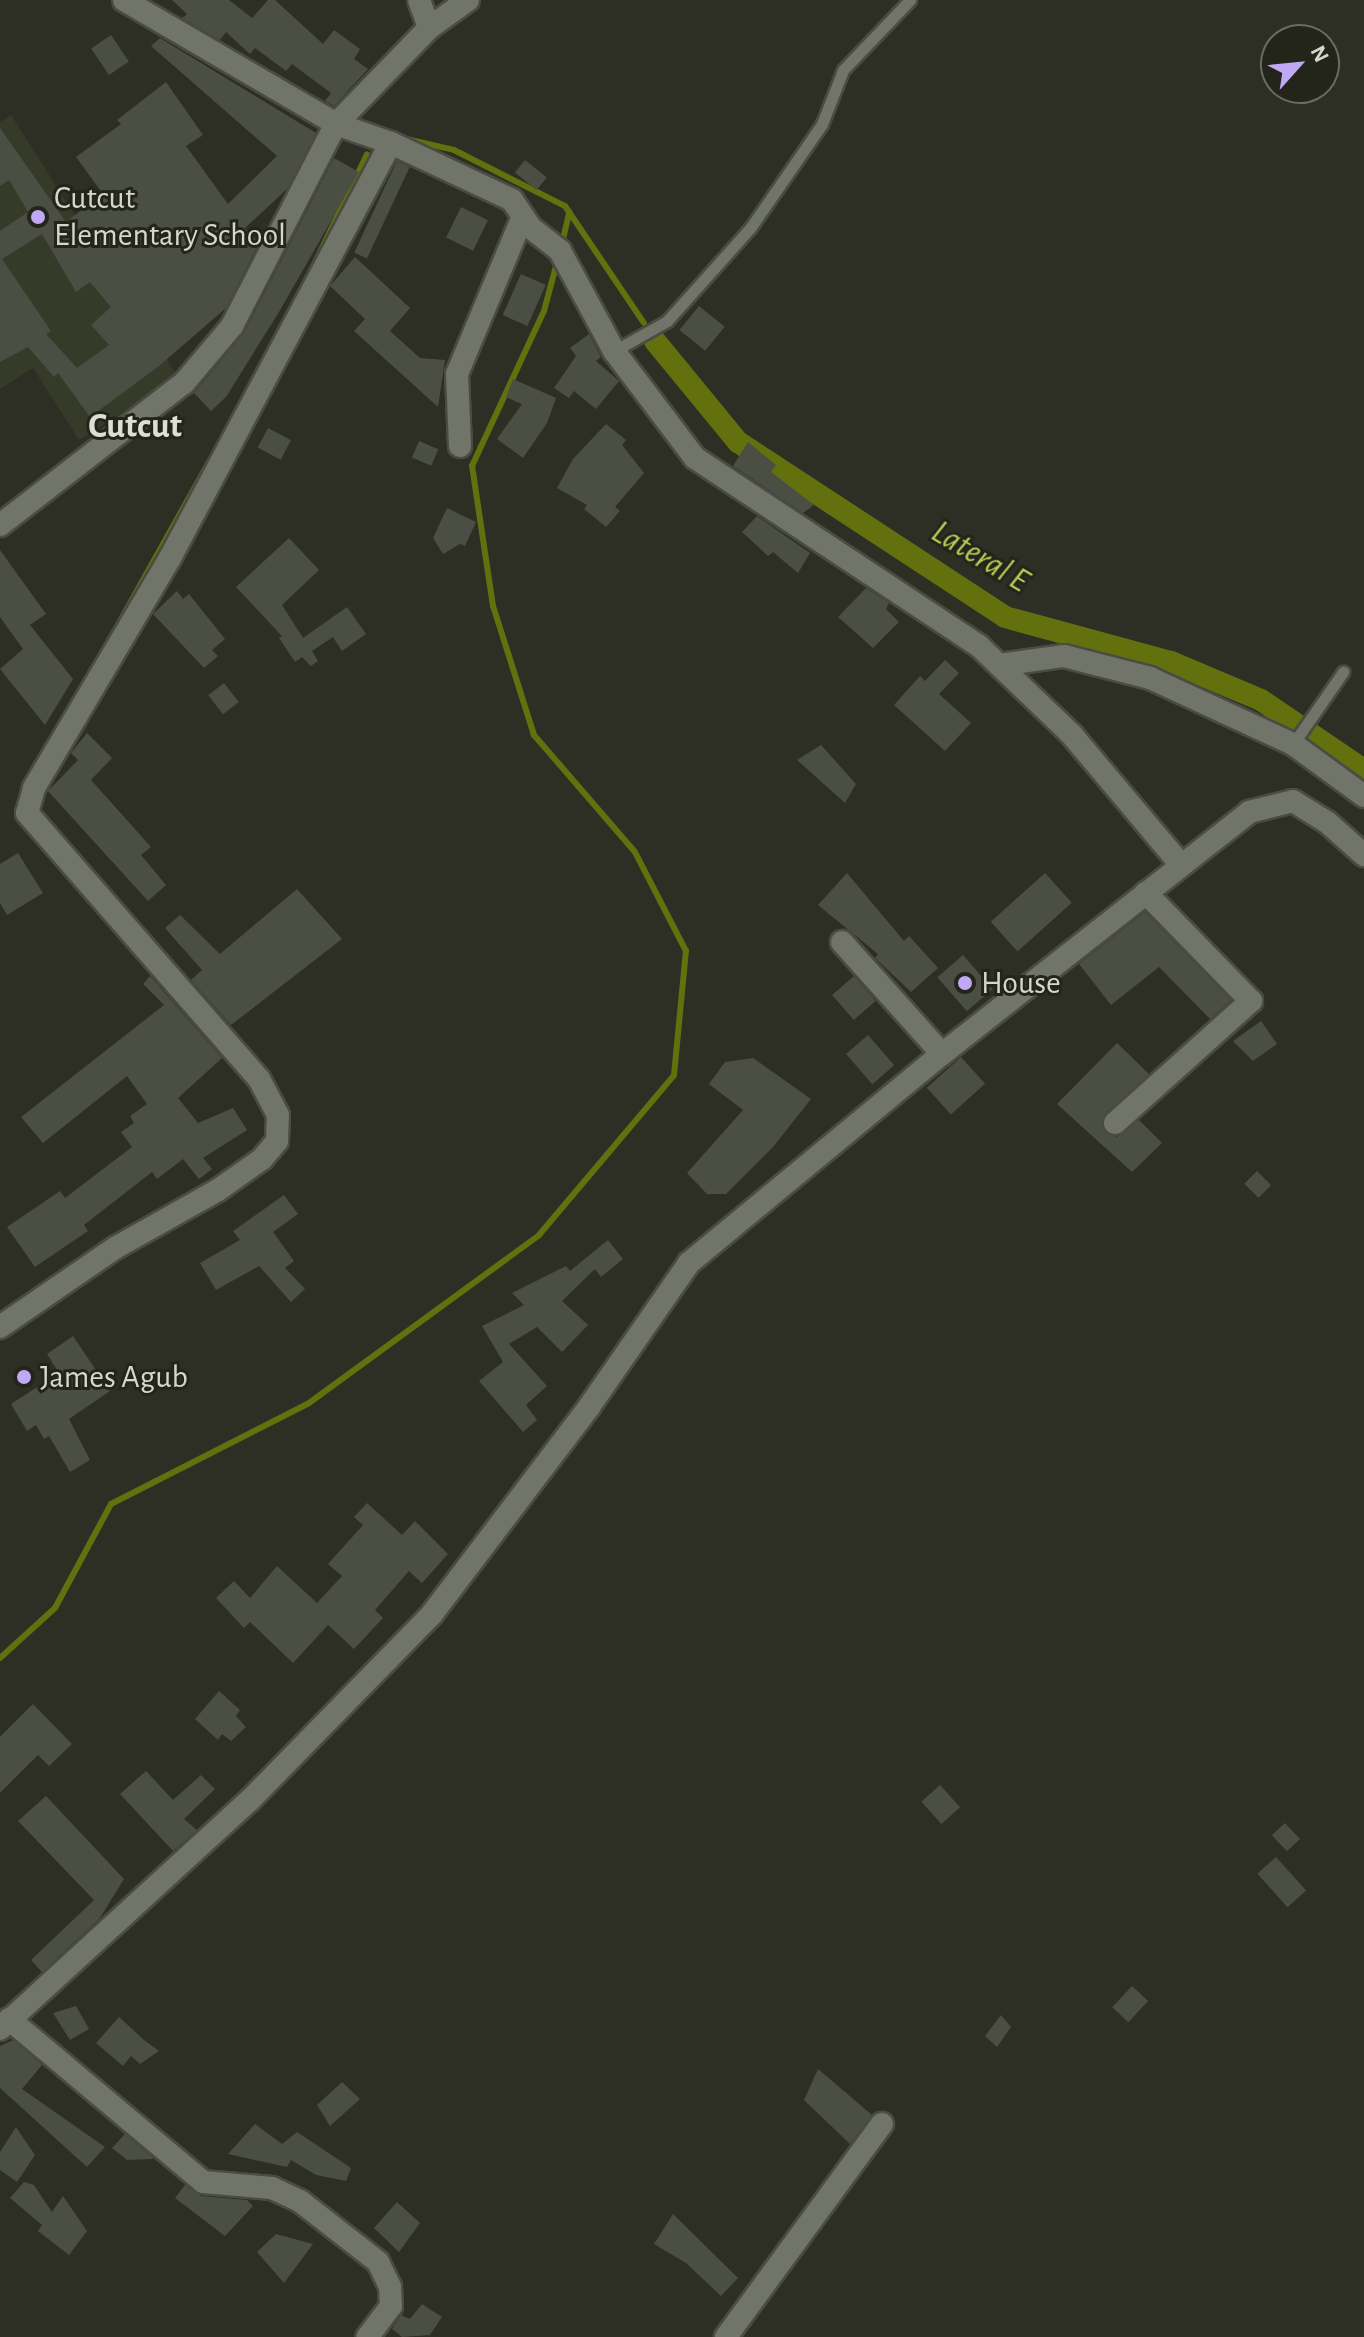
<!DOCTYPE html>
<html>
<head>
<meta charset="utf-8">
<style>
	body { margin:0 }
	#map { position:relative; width:1364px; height:2337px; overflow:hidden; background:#2d2f25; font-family:"Alegreya Sans",sans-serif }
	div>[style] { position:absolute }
	.built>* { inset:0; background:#363a29 }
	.stream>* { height:6px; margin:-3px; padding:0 3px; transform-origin:3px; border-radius:3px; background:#62700e }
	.canal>* { height:22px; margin:-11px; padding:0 11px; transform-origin:11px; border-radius:11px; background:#62700e }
	.building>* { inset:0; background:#4b4e43; transform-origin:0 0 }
	.roads { filter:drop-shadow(2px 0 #4a4c44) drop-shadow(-2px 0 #4a4c44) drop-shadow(0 2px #4a4c44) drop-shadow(0 -2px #4a4c44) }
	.service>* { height:11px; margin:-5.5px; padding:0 5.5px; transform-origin:5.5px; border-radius:5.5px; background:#717468 }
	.minor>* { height:22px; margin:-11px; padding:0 11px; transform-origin:11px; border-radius:11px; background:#717468 }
	.tertiary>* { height:22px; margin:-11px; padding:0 11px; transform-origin:11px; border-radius:11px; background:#717468 }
	.dots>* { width:22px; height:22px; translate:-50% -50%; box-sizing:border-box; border:4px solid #23251b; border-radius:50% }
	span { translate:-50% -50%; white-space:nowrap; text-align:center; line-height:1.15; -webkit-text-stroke:6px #23251b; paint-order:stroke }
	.poi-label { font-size:32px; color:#d4d6cf }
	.left { translate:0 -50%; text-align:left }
	.water-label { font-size:34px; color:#b7cb56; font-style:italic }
	.quarter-label { font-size:36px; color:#dcdfd2; font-weight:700 }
	.north { position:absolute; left:1260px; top:24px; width:80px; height:80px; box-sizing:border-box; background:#23251b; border:2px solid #6a6c63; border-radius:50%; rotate:63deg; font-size:22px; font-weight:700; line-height:32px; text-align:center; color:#d4d6cf }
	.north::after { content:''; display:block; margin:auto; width:28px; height:36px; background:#bfa8f4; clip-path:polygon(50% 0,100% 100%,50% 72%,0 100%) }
</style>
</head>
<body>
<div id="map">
	<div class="built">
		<i style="clip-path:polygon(11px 115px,178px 377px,79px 440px,33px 368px,0 389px,0 122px)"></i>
	</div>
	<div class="stream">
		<i style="left:406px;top:139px;width:49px;rotate:12.9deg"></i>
		<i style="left:454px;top:150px;width:124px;rotate:26.8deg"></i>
		<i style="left:565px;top:206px;width:141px;rotate:56deg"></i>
		<i style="left:561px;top:248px;width:37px;rotate:-77deg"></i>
		<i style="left:312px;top:269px;width:127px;rotate:-64.4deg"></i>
		<i style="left:105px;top:648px;width:213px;rotate:-60.8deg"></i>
		<i style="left:0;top:1658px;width:74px;rotate:-42.3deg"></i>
		<i style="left:55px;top:1608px;width:118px;rotate:-61.7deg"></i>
		<i style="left:111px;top:1504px;width:222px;rotate:-27deg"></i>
		<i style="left:309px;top:1403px;width:285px;rotate:-36.1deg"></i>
		<i style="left:539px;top:1235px;width:209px;rotate:-49.8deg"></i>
		<i style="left:674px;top:1075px;width:125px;rotate:-84.5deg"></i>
		<i style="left:686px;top:951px;width:111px;rotate:-117.3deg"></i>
		<i style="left:635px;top:852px;width:155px;rotate:-130.8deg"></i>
		<i style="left:534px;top:735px;width:135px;rotate:-107.6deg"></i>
		<i style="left:493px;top:606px;width:142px;rotate:-98.5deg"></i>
		<i style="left:472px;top:466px;width:171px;rotate:-65.1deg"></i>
		<i style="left:544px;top:311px;width:51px;rotate:-75.1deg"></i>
	</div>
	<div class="canal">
		<i style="left:655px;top:341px;width:131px;rotate:50.6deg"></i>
		<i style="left:738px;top:442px;width:319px;rotate:33.2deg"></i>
		<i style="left:1005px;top:617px;width:172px;rotate:15.2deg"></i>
		<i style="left:1171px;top:662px;width:98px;rotate:22.9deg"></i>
		<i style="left:1261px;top:700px;width:125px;rotate:34.2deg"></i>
	</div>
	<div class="building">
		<i style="clip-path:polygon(172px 0,229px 0,252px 18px,268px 0,275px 0,323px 44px,334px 30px,360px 49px,354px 59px,368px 69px,334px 106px,325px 101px,331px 93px,292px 64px,286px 71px,255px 48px,250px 54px,226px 32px,220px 40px,182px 18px,187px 14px)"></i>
		<i style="left:111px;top:35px;width:32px;height:24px;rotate:56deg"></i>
		<i style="clip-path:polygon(evenodd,160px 38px,316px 133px,288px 188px,245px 228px,259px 243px,226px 308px,159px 366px,90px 417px,58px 373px,54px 377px,28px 347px,0 362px,0 231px,28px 212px,9px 180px,0 186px,0 128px,66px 222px,103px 194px,76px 157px,121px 124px,117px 120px,166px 82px,203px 135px,186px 146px,228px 204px,277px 156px,151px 46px,160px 38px,42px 234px,76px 292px,90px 282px,111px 307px,91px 325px,109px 345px,77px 368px,46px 334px,51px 331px,2px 259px,42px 234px)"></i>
		<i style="clip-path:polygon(334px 158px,359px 172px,279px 312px,226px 397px,211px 411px,194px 393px,244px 333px)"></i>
		<i style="left:525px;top:160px;width:28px;height:16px;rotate:39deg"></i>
		<i style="left:397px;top:161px;width:14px;height:101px;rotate:25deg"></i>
		<i style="left:461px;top:207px;width:30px;height:34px;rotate:26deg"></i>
		<i style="clip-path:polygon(355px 257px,410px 308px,390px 331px,420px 358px,445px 360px,438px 407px,354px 331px,365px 319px,330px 286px)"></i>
		<i style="left:521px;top:274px;width:27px;height:45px;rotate:24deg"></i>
		<i style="left:699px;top:306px;width:33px;height:31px;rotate:39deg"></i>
		<i style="clip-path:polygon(589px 334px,601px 357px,596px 361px,619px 381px,596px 409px,574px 391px,569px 398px,554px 388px,576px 356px,570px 348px)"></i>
		<i style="clip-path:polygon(513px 379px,556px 398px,547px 423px,523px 458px,497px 439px,522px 404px,506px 397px)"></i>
		<i style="clip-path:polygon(606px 424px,626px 440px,622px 445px,644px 473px,615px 507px,620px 511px,606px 527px,584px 509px,587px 505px,557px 488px,573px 459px)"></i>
		<i style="left:268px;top:428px;width:26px;height:22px;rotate:28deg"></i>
		<i style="left:419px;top:441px;width:21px;height:18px;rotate:23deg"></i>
		<i style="clip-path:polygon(748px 442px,776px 465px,771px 472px,814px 505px,803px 513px,733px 466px)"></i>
		<i style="clip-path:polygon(447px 508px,476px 522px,465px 546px,460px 544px,443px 554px,433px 538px)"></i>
		<i style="clip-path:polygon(757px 516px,810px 553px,798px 573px,773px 552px,768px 556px,742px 532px)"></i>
		<i style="clip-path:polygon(289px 538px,319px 570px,282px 605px,303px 638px,347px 607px,366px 634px,342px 651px,333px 637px,312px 651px,318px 661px,311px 666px,302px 657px,295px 662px,279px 638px,282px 636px,236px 587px)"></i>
		<i style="clip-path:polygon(0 550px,46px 614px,30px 625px,73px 679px,45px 725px,0 669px,23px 649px,0 617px)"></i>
		<i style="clip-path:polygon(866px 588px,889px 603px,886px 609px,899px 622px,873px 648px,838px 617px)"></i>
		<i style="clip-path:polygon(177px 591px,183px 599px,189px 594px,225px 639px,212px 650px,218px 656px,204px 668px,153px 614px)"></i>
		<i style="clip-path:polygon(945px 660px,959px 673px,939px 694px,971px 723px,945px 751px,894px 705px,920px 676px,925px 681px)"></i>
		<i style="left:224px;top:683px;width:24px;height:20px;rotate:52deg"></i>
		<i style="clip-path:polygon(87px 733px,112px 758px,91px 780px,151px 847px,141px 855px,166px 885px,148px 901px,48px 791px,78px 760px,71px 753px)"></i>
		<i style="clip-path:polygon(821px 745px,856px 784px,845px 803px,797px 760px)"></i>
		<i style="clip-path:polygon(18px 853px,43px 893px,7px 915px,0 903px,0 864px)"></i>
		<i style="clip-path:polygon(847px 873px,904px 941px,909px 936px,938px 968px,911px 992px,875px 958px,878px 954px,818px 905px)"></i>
		<i style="left:1045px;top:873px;width:40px;height:73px;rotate:48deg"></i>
		<i style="clip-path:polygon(297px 889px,342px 939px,231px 1025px,191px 980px,202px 970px,165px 928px,180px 915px,220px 954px)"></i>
		<i style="clip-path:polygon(1145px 912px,1231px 1000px,1210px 1019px,1159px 967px,1111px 1005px,1079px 964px)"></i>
		<i style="left:963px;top:955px;width:45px;height:34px;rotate:49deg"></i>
		<i style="clip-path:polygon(150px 976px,222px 1058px,178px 1098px,198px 1123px,233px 1108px,247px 1130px,203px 1158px,212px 1169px,199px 1179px,183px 1159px,157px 1179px,152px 1172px,84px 1225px,88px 1231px,35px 1267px,7px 1227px,60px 1191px,65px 1198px,132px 1147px,121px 1132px,134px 1123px,130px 1116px,147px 1104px,127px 1076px,43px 1143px,21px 1117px,164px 1005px,143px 984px)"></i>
		<i style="left:854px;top:976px;width:33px;height:29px;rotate:49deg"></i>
		<i style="clip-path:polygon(1261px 1021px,1277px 1044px,1253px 1061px,1233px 1041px)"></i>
		<i style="left:868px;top:1035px;width:40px;height:29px;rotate:49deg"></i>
		<i style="clip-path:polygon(1117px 1043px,1149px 1074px,1106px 1113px,1102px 1127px,1117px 1137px,1139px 1120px,1162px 1143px,1132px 1172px,1057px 1104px)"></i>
		<i style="left:961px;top:1057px;width:36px;height:46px;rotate:48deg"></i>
		<i style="clip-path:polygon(753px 1058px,811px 1099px,773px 1147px,726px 1194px,707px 1194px,687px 1173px,743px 1110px,709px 1084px,725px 1062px)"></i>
		<i style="left:1257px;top:1171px;width:20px;height:18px;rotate:45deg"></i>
		<i style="clip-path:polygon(284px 1195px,298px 1214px,273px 1232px,294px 1261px,285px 1268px,305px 1289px,291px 1302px,259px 1266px,216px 1290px,200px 1263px,240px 1240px,233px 1231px)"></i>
		<i style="clip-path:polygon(608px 1240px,623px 1259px,601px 1277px,595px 1269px,562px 1301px,588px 1325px,562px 1352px,537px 1327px,509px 1344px,547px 1386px,526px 1405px,537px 1420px,523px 1432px,479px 1381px,503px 1362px,482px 1326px,524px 1305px,512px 1293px,566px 1266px,570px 1271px)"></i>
		<i style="clip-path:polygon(73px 1336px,110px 1391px,69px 1419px,90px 1460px,70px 1472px,49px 1436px,44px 1439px,36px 1425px,27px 1431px,11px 1404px,59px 1373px,47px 1354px)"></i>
		<i style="clip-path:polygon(367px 1503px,402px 1535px,415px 1521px,448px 1554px,422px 1583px,409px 1571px,375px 1610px,383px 1618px,354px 1649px,328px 1625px,293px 1663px,250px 1622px,244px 1628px,216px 1598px,234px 1581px,250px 1598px,277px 1566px,317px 1603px,342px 1576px,328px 1564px,363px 1525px,354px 1517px)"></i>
		<i style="clip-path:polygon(219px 1691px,240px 1710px,236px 1716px,246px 1727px,231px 1741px,222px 1734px,218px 1740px,195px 1719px)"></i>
		<i style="clip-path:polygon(33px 1704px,72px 1744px,49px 1766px,38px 1755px,0 1793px,0 1737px)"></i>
		<i style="clip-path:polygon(146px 1771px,173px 1800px,201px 1775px,215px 1789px,184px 1819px,197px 1830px,173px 1851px,120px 1794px)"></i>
		<i style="left:940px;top:1785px;width:30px;height:25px;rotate:48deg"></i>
		<i style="clip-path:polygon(46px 1796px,124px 1879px,100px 1918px,42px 1972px,31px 1960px,94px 1900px,18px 1821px)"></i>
		<i style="left:1285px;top:1823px;width:22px;height:18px;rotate:47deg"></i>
		<i style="left:1276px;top:1857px;width:45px;height:25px;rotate:48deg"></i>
		<i style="left:1132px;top:1986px;width:22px;height:29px;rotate:43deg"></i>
		<i style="clip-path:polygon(76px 2006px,89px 2029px,70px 2040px,53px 2013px)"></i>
		<i style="clip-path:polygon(1001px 2015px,1011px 2027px,997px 2047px,985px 2036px)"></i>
		<i style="clip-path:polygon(119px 2017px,144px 2040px,159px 2051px,140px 2064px,131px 2056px,123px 2066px,96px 2043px)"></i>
		<i style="clip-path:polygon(13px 2040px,42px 2065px,22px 2089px,105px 2147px,87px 2167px,0 2088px,0 2046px)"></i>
		<i style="clip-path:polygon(818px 2069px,872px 2115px,850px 2144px,804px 2100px)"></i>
		<i style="clip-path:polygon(342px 2082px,360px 2099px,330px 2126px,317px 2105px)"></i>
		<i style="clip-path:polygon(255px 2124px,282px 2144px,297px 2132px,351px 2168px,346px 2181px,316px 2175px,291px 2160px,287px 2167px,228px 2154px)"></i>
		<i style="clip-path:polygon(16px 2127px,35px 2155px,17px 2182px,0 2170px,0 2152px)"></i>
		<i style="clip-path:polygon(125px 2134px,153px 2158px,153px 2159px,127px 2160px,112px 2148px)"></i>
		<i style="clip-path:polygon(24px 2182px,34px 2185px,52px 2212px,63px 2196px,87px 2231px,69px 2255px,38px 2231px,42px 2225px,10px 2198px)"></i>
		<i style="clip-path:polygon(185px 2185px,201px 2196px,247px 2200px,253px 2206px,225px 2236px,175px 2198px)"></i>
		<i style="clip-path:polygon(397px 2202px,420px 2223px,399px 2252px,374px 2228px)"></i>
		<i style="clip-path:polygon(673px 2214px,738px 2278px,721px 2296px,686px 2263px,654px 2244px)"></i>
		<i style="clip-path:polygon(276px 2234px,313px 2244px,284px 2283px,257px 2252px)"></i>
		<i style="clip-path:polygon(422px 2304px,442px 2317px,430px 2335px,402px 2337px,392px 2329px,401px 2315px,410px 2319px)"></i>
	</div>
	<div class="roads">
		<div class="service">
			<i style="left:614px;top:351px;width:61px;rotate:-29.5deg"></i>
			<i style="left:667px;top:321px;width:126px;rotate:-48.2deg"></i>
			<i style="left:751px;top:227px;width:125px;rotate:-55.4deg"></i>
			<i style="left:822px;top:124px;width:58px;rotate:-68.7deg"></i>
			<i style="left:843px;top:70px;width:97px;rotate:-46.3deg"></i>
			<i style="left:1293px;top:744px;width:88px;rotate:-55.2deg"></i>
		</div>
		<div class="minor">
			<i style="left:419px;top:0;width:30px;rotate:70deg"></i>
			<i style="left:336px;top:124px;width:134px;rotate:-45.9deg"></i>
			<i style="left:429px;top:28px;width:48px;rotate:-35.7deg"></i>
			<i style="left:460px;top:446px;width:72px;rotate:-92.4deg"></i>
			<i style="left:457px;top:374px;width:171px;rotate:-67.3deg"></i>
			<i style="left:999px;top:665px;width:66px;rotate:-7.9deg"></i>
			<i style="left:1064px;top:656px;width:89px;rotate:14.3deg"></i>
			<i style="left:1150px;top:678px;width:157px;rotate:24.8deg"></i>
			<i style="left:1293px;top:744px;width:88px;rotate:36.2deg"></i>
			<i style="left:842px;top:942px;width:150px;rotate:48.2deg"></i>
			<i style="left:1115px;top:1123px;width:183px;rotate:-41.9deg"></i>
			<i style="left:1251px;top:1001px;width:151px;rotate:-134.2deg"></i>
			<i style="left:0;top:1327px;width:140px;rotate:-34.5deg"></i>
			<i style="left:115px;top:1248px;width:118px;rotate:-29.4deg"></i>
			<i style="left:218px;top:1190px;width:54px;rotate:-35.2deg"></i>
			<i style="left:262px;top:1159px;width:23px;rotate:-50deg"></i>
			<i style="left:277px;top:1141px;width:26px;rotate:-88deg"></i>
			<i style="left:278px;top:1115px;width:41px;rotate:-117.8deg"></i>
			<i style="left:259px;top:1079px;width:353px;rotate:-131.1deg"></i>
			<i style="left:27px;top:813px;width:26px;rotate:-74deg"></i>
			<i style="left:34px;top:788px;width:267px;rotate:-59.4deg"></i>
			<i style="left:170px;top:558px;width:470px;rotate:-62deg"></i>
			<i style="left:9px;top:2019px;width:253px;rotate:40deg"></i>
			<i style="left:203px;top:2182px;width:69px;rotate:5deg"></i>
			<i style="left:272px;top:2188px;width:31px;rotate:25deg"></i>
			<i style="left:300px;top:2201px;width:99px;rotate:38deg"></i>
			<i style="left:378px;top:2262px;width:28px;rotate:64deg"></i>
			<i style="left:390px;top:2287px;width:19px;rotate:87deg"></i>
			<i style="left:391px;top:2306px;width:39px;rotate:127deg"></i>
			<i style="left:726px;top:2337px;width:264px;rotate:-53.8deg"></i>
		</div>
		<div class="tertiary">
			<i style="left:124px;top:0;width:246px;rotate:30.3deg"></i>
			<i style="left:336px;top:124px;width:58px;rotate:19.1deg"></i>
			<i style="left:391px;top:143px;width:134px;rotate:25.2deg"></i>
			<i style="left:512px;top:200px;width:34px;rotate:56deg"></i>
			<i style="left:531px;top:228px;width:37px;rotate:38deg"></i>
			<i style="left:560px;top:251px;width:114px;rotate:61.6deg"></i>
			<i style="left:614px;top:351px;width:134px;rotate:52.9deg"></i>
			<i style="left:695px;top:458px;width:341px;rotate:33.5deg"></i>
			<i style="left:979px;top:646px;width:129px;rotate:43.7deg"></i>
			<i style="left:1072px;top:735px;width:170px;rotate:50deg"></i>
			<i style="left:0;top:525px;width:232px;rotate:-37.7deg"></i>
			<i style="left:184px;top:383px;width:75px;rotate:-49.9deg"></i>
			<i style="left:232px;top:326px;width:227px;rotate:-62.8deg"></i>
			<i style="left:0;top:2029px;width:339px;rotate:-42.5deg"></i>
			<i style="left:250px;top:1800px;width:260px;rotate:-45.6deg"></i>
			<i style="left:432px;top:1614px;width:260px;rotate:-52.8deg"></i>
			<i style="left:589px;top:1407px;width:175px;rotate:-55.2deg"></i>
			<i style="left:689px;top:1263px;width:328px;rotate:-39.6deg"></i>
			<i style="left:942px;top:1054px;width:391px;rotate:-38.2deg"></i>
			<i style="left:1249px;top:812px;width:45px;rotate:-14deg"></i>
			<i style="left:1293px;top:801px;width:40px;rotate:32deg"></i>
			<i style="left:1327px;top:822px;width:50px;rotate:41.7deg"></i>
		</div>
	</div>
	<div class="dots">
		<i style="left:38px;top:217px;background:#bfa8f4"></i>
		<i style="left:965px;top:983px;background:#bfa8f4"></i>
		<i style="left:24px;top:1377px;background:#bfa8f4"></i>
	</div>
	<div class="poi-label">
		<span class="left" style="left:54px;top:217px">Cutcut<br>Elementary School</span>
		<span class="left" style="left:981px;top:983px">House</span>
		<span class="left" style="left:40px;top:1377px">James Agub</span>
	</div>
	<div class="water-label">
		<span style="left:980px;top:557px;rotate:31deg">Lateral E</span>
	</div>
	<div class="quarter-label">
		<span style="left:135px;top:427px">Cutcut</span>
	</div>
	<div class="north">N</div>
</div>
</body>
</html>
